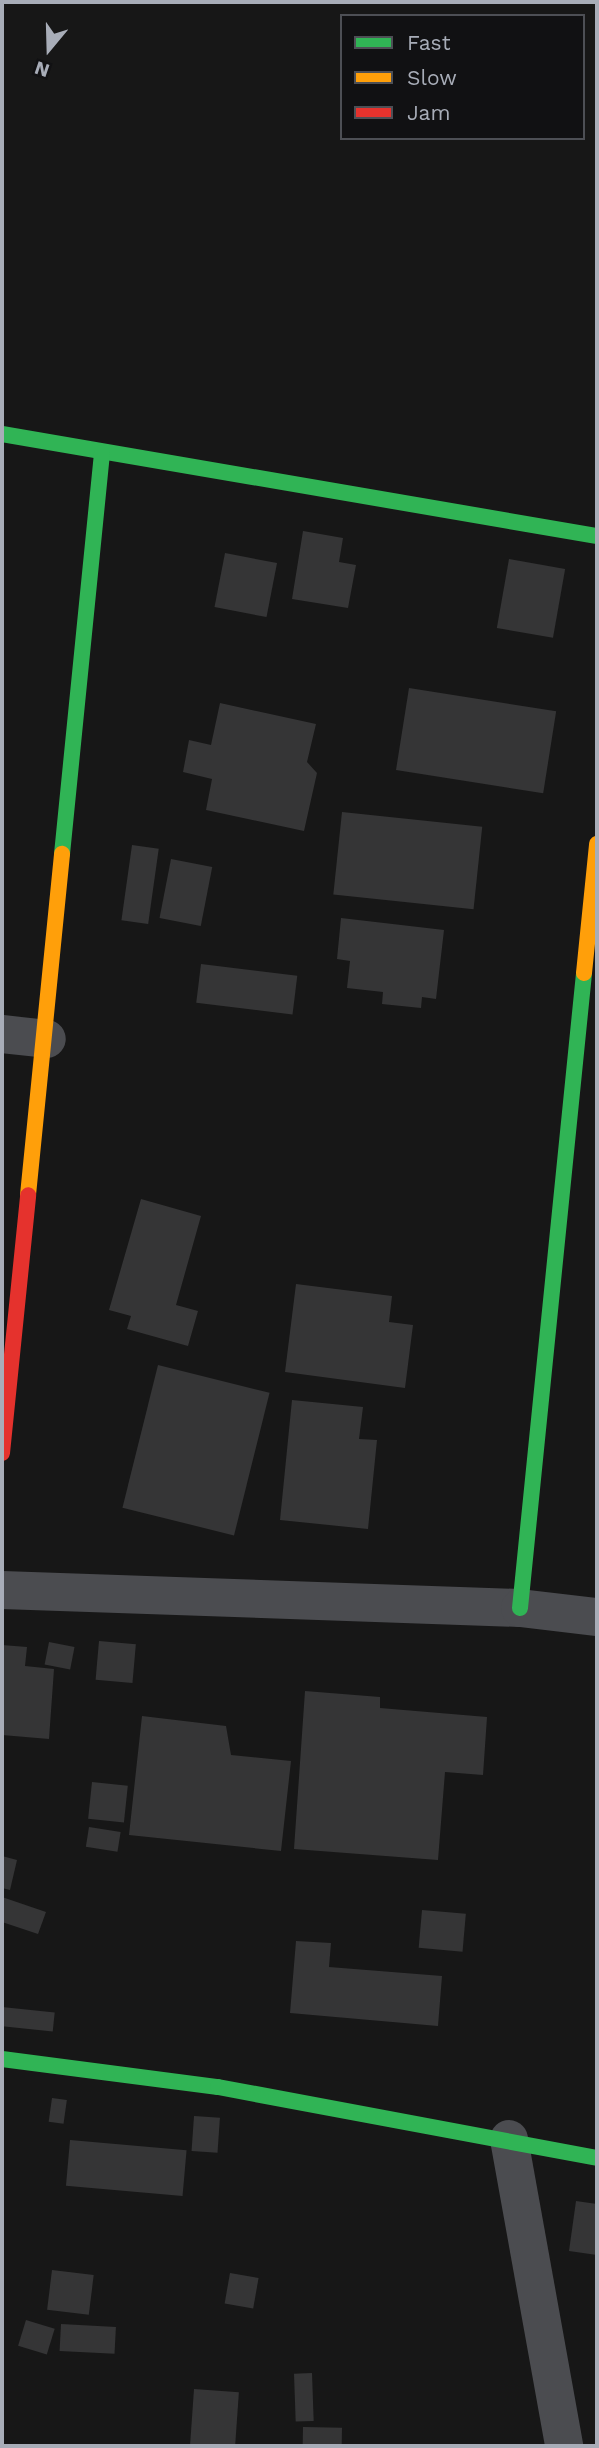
<!DOCTYPE html>
<html>
<head>
<meta charset="utf-8">
<style>
	body { margin:0 }
	#map { position:relative; width:599px; height:2448px; overflow:hidden; background:#171717; font-family:"Work Sans",sans-serif }
	div>[style] { position:absolute }
	.building>* { inset:0; background:#353536; transform-origin:0 0 }
	.street>* { height:38px; margin:-19px; padding:0 19px; transform-origin:19px; border-radius:19px; background:#4b4c50 }
	.fast>* { height:16px; margin:-8px; padding:0 8px; transform-origin:8px; border-radius:8px; background:#30b455 }
	.slow>* { height:16px; margin:-8px; padding:0 8px; transform-origin:8px; border-radius:8px; background:#ff9f0a }
	.jam>* { height:16px; margin:-8px; padding:0 8px; transform-origin:8px; border-radius:8px; background:#e5322d }
	span { translate:-50% -50%; white-space:nowrap; text-align:center; line-height:1.15; -webkit-text-stroke:5px #111113; paint-order:stroke }
	.frame { position:absolute; inset:0; border:4px solid #a8adb8; pointer-events:none }
	.legend { position:absolute; left:340px; top:14px; width:245px; height:126px; box-sizing:border-box; background:#111113; border:2px solid #4d4f55; margin:0; padding:9px 12px; list-style:none; font-size:21px; color:#a8adb8 }
	.legend li { display:flex; align-items:center; gap:14px; height:35px }
	.legend b { width:35px; border:2px solid #4d4f55 }
	.north { position:absolute; left:14px; top:14px; width:70px; height:70px; -webkit-text-stroke:5px #111113; paint-order:stroke; rotate:199deg; font-size:19px; font-weight:700; line-height:28px; text-align:center; color:#a8adb8 }
	.north::after { content:''; display:block; margin:auto; width:24px; height:32px; background:#a8adb8; clip-path:polygon(50% 0,100% 100%,50% 72%,0 100%) }
</style>
</head>
<body>
<div id="map">
	<div class="building">
		<i style="clip-path:polygon(303px 531px,343px 538px,339px 562px,356px 565px,348px 608px,292px 599px)"></i>
		<i style="left:225px;top:553px;width:53px;height:55px;rotate:11deg"></i>
		<i style="left:509px;top:559px;width:57px;height:70px;rotate:10deg"></i>
		<i style="left:409px;top:688px;width:149px;height:83px;rotate:9deg"></i>
		<i style="clip-path:polygon(220px 703px,316px 724px,307px 762px,317px 773px,304px 831px,206px 810px,212px 779px,183px 772px,189px 740px,211px 745px)"></i>
		<i style="left:342px;top:812px;width:141px;height:83px;rotate:6deg"></i>
		<i style="left:132px;top:845px;width:27px;height:76px;rotate:8deg"></i>
		<i style="left:171px;top:859px;width:42px;height:60px;rotate:11deg"></i>
		<i style="clip-path:polygon(341px 918px,444px 930px,436px 999px,422px 997px,421px 1008px,382px 1004px,383px 992px,347px 988px,350px 961px,337px 959px)"></i>
		<i style="left:201px;top:964px;width:97px;height:39px;rotate:7deg"></i>
		<i style="clip-path:polygon(141px 1199px,201px 1216px,176px 1305px,198px 1311px,188px 1346px,127px 1329px,131px 1316px,109px 1310px)"></i>
		<i style="clip-path:polygon(296px 1284px,392px 1296px,389px 1322px,413px 1325px,405px 1388px,285px 1372px)"></i>
		<i style="left:158px;top:1365px;width:115px;height:147px;rotate:14deg"></i>
		<i style="clip-path:polygon(292px 1400px,363px 1407px,359px 1439px,377px 1440px,368px 1529px,280px 1520px)"></i>
		<i style="left:99px;top:1641px;width:37px;height:39px;rotate:5deg"></i>
		<i style="left:49px;top:1642px;width:26px;height:23px;rotate:11deg"></i>
		<i style="clip-path:polygon(2px 1645px,27px 1647px,25px 1666px,54px 1669px,49px 1739px,2px 1735px)"></i>
		<i style="clip-path:polygon(305px 1691px,380px 1697px,380px 1708px,487px 1717px,483px 1775px,445px 1772px,438px 1860px,294px 1849px)"></i>
		<i style="clip-path:polygon(142px 1716px,226px 1726px,231px 1755px,291px 1761px,281px 1851px,129px 1835px)"></i>
		<i style="left:92px;top:1782px;width:36px;height:37px;rotate:6deg"></i>
		<i style="left:89px;top:1827px;width:32px;height:20px;rotate:9deg"></i>
		<i style="clip-path:polygon(2px 1856px,17px 1860px,10px 1890px,2px 1888px)"></i>
		<i style="clip-path:polygon(2px 1897px,46px 1912px,38px 1934px,2px 1922px)"></i>
		<i style="left:422px;top:1910px;width:44px;height:38px;rotate:5deg"></i>
		<i style="clip-path:polygon(296px 1941px,331px 1943px,329px 1967px,442px 1976px,438px 2026px,290px 2013px)"></i>
		<i style="left:2px;top:2007px;width:53px;height:19px;rotate:6deg"></i>
		<i style="left:52px;top:2098px;width:15px;height:24px;rotate:8deg"></i>
		<i style="left:194px;top:2116px;width:26px;height:35px;rotate:4deg"></i>
		<i style="left:70px;top:2140px;width:117px;height:46px;rotate:5deg"></i>
		<i style="clip-path:polygon(576px 2201px,597px 2204px,597px 2255px,569px 2251px)"></i>
		<i style="left:52px;top:2270px;width:42px;height:40px;rotate:7deg"></i>
		<i style="left:230px;top:2273px;width:29px;height:31px;rotate:10deg"></i>
		<i style="left:26px;top:2320px;width:30px;height:27px;rotate:17deg"></i>
		<i style="left:61px;top:2324px;width:55px;height:27px;rotate:3deg"></i>
		<i style="left:312px;top:2373px;width:48px;height:18px;rotate:88deg"></i>
		<i style="left:194px;top:2389px;width:45px;height:57px;rotate:4deg"></i>
		<i style="left:303px;top:2427px;width:39px;height:19px;rotate:1deg"></i>
	</div>
	<div class="street">
		<i style="left:2px;top:1034px;width:45px;rotate:6.3deg"></i>
		<i style="left:2px;top:1590px;width:518px;rotate:1.99deg"></i>
		<i style="left:520px;top:1608px;width:78px;rotate:6.7deg"></i>
		<i style="left:509px;top:2139px;width:312px;rotate:79.8deg"></i>
	</div>
	<div class="fast">
		<i style="left:2px;top:434px;width:604px;rotate:9.73deg"></i>
		<i style="left:62px;top:854px;width:403px;rotate:-84.3deg"></i>
		<i style="left:520px;top:1608px;width:638px;rotate:-84.24deg"></i>
		<i style="left:2px;top:2059px;width:218px;rotate:7.4deg"></i>
		<i style="left:218px;top:2087px;width:386px;rotate:10.6deg"></i>
	</div>
	<div class="slow">
		<i style="left:584px;top:973px;width:130px;rotate:-84.2deg"></i>
		<i style="left:28px;top:1195px;width:343px;rotate:-84.3deg"></i>
	</div>
	<div class="jam">
		<i style="left:2px;top:1453px;width:259px;rotate:-84.2deg"></i>
	</div>
	<div class="frame"></div>
	<ul class="legend">
	<li><b style="height:9px;background:#30b455"></b>Fast</li>
	<li><b style="height:9px;background:#ff9f0a"></b>Slow</li>
	<li><b style="height:9px;background:#e5322d"></b>Jam</li>
	</ul>
	<div class="north">N</div>
</div>
</body>
</html>
